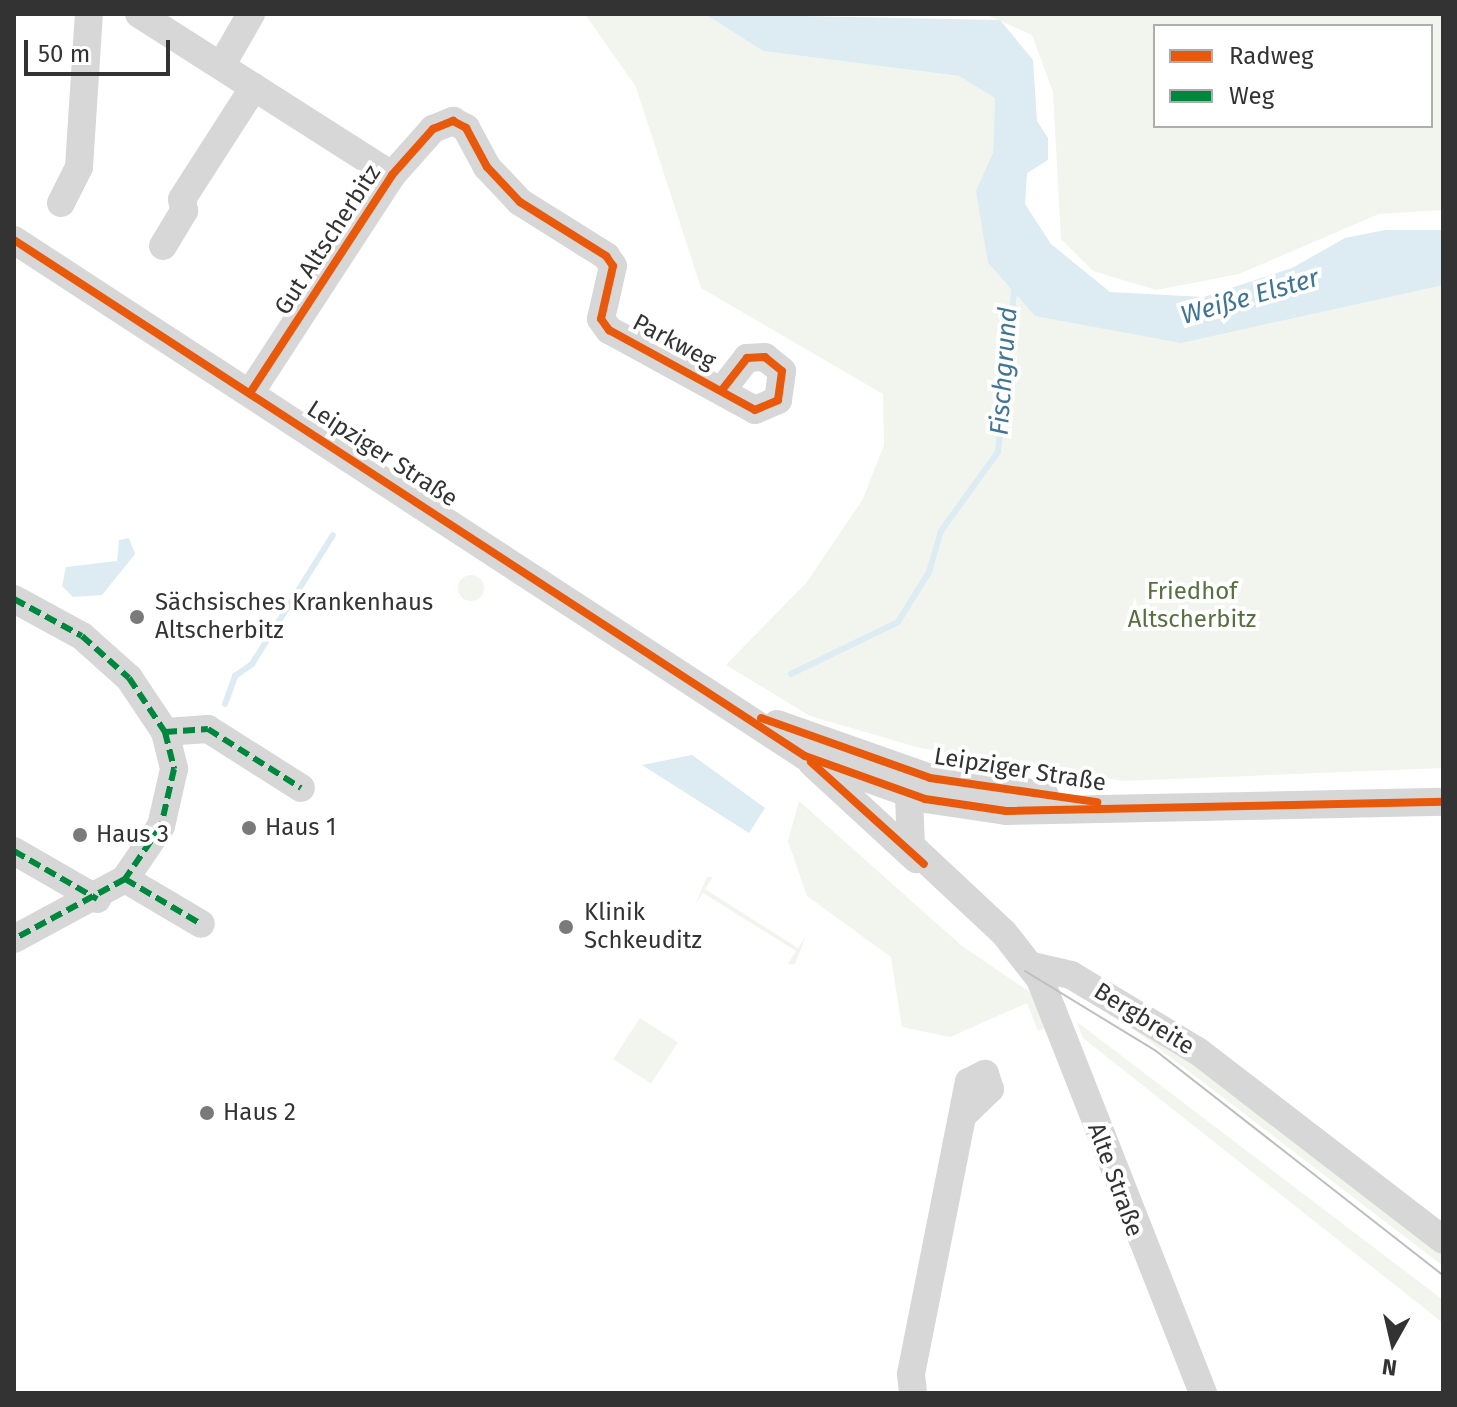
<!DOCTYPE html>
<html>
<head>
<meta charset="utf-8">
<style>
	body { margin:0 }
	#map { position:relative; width:1457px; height:1407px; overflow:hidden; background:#fff; font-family:"Fira Sans",sans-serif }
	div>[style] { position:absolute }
	.green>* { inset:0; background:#f1f5ed; transform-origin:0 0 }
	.round { border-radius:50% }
	.water>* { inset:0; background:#ddebf3 }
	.stream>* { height:6px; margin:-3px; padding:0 3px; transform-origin:3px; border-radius:3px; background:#ddebf3 }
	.minor>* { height:28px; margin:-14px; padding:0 14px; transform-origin:14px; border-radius:14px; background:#d7d7d7 }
	.tram>* { height:2px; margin:-1px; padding:0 1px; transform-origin:1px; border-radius:1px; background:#bebebe }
	.quiet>* { height:6px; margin-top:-3px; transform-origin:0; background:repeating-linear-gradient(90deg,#00873e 0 12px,transparent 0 18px) }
	.cycleway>* { height:8px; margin:-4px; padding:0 4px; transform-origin:4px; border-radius:4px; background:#e8590c }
	.dots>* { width:22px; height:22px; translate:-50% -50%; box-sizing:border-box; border:4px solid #fff; border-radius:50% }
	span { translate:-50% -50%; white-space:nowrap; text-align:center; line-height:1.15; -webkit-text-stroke:8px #fff; paint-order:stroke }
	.street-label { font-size:24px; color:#333 }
	.park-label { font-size:24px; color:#56703f }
	.poi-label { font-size:24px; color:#333 }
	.left { translate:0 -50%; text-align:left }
	.water-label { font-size:26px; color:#3f7597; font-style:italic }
	.frame { position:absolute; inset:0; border:16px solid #333; pointer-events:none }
	.legend { position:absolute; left:1153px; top:24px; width:280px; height:104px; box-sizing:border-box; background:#fff; border:2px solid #adadad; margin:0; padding:10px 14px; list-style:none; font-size:24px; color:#333 }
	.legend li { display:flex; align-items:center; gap:16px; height:40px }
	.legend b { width:40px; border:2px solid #adadad }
	.north { position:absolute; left:1353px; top:1303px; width:80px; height:80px; -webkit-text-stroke:6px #fff; paint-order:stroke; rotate:188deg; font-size:22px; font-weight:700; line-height:32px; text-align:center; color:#333 }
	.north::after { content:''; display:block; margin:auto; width:28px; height:36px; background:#333; clip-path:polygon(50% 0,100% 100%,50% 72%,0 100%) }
	.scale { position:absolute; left:24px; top:40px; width:146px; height:36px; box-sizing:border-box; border:4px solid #333; border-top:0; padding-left:10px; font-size:24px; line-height:28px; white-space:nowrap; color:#333; -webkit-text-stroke:6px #fff; paint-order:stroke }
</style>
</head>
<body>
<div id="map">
	<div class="green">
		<i style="clip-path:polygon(585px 14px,705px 14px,763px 51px,959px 76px,995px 98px,993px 153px,977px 191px,988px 263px,1035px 316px,1371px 298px,1443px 285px,1443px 768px,1124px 781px,920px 748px,810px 716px,726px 665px,807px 582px,863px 499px,884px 445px,883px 394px,701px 288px,636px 87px)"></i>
		<i style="clip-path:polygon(evenodd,985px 14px,1443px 14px,1443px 210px,1379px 214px,1239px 274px,1156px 290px,1093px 271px,1061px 239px,1053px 92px,1032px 35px,985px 14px,1155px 26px,1431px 26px,1431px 126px,1155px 126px,1155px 26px)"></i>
		<i class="round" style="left:458px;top:575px;width:26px;height:26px"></i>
		<i style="clip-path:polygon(799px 801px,962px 946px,1037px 997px,1049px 1027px,1038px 1031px,1027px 1003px,950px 1037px,902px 1027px,891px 957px,807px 896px,788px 841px)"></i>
		<i style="clip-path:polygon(707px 877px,713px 877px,705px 889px,798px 948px,806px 936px,795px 964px,788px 964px,796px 951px,703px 893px,695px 905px)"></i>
		<i style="clip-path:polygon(1125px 1011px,1443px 1252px,1443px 1266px,1119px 1018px)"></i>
		<i style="left:640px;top:1018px;width:45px;height:49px;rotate:33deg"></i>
		<i style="clip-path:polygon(1077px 1022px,1443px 1300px,1443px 1323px,1083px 1038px)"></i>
	</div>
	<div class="water">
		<i style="clip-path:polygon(705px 14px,1000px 20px,1033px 60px,1037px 121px,1048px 138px,1048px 160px,1027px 173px,1025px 204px,1051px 244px,1110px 292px,1204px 297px,1292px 268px,1345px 238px,1385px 230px,1443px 230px,1443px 285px,1181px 343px,1035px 316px,988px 263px,976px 191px,993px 153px,995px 98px,959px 76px,763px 51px)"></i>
		<i style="clip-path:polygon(129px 538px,135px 554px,102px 595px,73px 597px,62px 586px,66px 567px,117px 561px,119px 540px)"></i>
		<i style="clip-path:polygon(692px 755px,765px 808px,749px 833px,642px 765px)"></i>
	</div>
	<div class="stream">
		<i style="left:791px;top:674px;width:119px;rotate:-25.9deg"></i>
		<i style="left:898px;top:622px;width:59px;rotate:-58.2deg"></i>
		<i style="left:929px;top:572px;width:43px;rotate:-73.7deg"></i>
		<i style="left:941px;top:531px;width:97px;rotate:-54.2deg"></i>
		<i style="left:998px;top:452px;width:170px;rotate:-84.3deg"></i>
		<i style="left:225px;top:704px;width:30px;rotate:-70deg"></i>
		<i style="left:235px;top:676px;width:21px;rotate:-35deg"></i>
		<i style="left:252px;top:664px;width:152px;rotate:-57.9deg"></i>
	</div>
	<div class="minor">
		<i style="left:139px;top:14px;width:300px;rotate:32.5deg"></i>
		<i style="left:221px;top:66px;width:60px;rotate:-60deg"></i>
		<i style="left:61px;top:203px;width:40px;rotate:-63.4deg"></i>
		<i style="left:79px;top:167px;width:153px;rotate:-86.3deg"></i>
		<i style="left:14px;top:240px;width:944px;rotate:33.12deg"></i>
		<i style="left:805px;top:756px;width:127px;rotate:19.7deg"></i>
		<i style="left:925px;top:799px;width:82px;rotate:8.4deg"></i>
		<i style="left:1006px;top:811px;width:437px;rotate:-1.2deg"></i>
		<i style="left:163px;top:246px;width:41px;rotate:-59deg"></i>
		<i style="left:184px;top:211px;width:12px;rotate:-99deg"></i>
		<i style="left:182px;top:199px;width:133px;rotate:-57.3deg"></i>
		<i style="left:250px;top:393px;width:260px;rotate:-56.9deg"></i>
		<i style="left:392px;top:175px;width:62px;rotate:-48.3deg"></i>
		<i style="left:433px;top:129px;width:22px;rotate:-22deg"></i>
		<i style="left:453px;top:121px;width:15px;rotate:28deg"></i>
		<i style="left:466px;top:128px;width:44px;rotate:61.7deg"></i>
		<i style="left:487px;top:167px;width:48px;rotate:46.7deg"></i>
		<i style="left:520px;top:202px;width:102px;rotate:32.1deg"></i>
		<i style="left:606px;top:256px;width:12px;rotate:55deg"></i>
		<i style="left:613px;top:266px;width:54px;rotate:102.8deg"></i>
		<i style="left:601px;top:319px;width:14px;rotate:54deg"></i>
		<i style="left:609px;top:330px;width:166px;rotate:28.7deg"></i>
		<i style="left:755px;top:410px;width:25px;rotate:-23deg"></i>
		<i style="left:778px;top:400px;width:29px;rotate:-82deg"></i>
		<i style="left:782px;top:371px;width:22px;rotate:-141deg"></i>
		<i style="left:765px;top:357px;width:18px;rotate:177deg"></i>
		<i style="left:747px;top:358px;width:41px;rotate:128deg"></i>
		<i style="left:14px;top:599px;width:77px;rotate:28.6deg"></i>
		<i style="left:82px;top:636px;width:63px;rotate:41.8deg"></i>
		<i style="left:129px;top:678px;width:65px;rotate:56.3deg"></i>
		<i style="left:165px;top:732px;width:38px;rotate:76deg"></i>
		<i style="left:174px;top:769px;width:58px;rotate:102.8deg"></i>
		<i style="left:161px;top:826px;width:64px;rotate:124.2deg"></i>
		<i style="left:125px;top:879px;width:126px;rotate:151.6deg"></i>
		<i style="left:777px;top:724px;width:162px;rotate:19.4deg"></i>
		<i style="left:930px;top:778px;width:116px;rotate:8.4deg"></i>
		<i style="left:165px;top:732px;width:43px;rotate:-4deg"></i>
		<i style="left:208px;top:729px;width:110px;rotate:32.4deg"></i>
		<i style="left:812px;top:763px;width:142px;rotate:42.7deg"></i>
		<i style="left:908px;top:772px;width:74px;rotate:87.7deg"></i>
		<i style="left:911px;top:846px;width:127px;rotate:43.1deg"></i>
		<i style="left:1004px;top:933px;width:58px;rotate:52deg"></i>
		<i style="left:1040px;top:979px;width:445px;rotate:68.5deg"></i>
		<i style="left:14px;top:851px;width:96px;rotate:30deg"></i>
		<i style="left:125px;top:879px;width:88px;rotate:30.6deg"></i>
		<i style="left:1032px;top:966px;width:40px;rotate:13deg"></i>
		<i style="left:1071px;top:975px;width:149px;rotate:31deg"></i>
		<i style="left:1199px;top:1052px;width:308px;rotate:37.6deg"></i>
		<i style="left:913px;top:1393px;width:19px;rotate:-96deg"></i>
		<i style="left:911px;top:1374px;width:298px;rotate:-78.8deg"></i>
		<i style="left:969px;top:1082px;width:18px;rotate:-27deg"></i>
		<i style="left:985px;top:1074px;width:16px;rotate:72deg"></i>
		<i style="left:990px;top:1089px;width:37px;rotate:136deg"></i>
	</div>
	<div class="tram">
		<i style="left:1025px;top:971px;width:153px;rotate:31.4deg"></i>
		<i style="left:1156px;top:1051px;width:364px;rotate:38deg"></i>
	</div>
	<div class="quiet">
		<i style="left:14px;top:599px;width:77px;rotate:28.6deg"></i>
		<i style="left:82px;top:636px;width:63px;rotate:41.8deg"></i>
		<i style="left:129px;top:678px;width:65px;rotate:56.3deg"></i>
		<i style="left:165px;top:732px;width:38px;rotate:76deg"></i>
		<i style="left:174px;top:769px;width:58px;rotate:102.8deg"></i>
		<i style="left:161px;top:826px;width:64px;rotate:124.2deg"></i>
		<i style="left:125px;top:879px;width:126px;rotate:151.6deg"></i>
		<i style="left:165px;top:732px;width:43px;rotate:-4deg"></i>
		<i style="left:208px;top:729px;width:110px;rotate:32.4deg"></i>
		<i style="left:14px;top:851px;width:96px;rotate:30deg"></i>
		<i style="left:125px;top:879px;width:88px;rotate:30.6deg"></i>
	</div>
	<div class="cycleway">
		<i style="left:14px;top:240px;width:944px;rotate:33.12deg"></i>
		<i style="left:805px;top:756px;width:127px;rotate:19.7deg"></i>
		<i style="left:925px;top:799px;width:82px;rotate:8.4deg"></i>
		<i style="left:1006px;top:811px;width:437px;rotate:-1.2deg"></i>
		<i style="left:250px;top:393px;width:260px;rotate:-56.9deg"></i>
		<i style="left:392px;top:175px;width:62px;rotate:-48.3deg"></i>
		<i style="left:433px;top:129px;width:22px;rotate:-22deg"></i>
		<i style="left:453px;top:121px;width:15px;rotate:28deg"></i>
		<i style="left:466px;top:128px;width:44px;rotate:61.7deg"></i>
		<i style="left:487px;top:167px;width:48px;rotate:46.7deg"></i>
		<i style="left:520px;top:202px;width:102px;rotate:32.1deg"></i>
		<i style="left:606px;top:256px;width:12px;rotate:55deg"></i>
		<i style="left:613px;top:266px;width:54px;rotate:102.8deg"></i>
		<i style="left:601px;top:319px;width:14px;rotate:54deg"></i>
		<i style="left:609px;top:330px;width:166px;rotate:28.7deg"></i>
		<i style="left:755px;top:410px;width:25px;rotate:-23deg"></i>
		<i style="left:778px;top:400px;width:29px;rotate:-82deg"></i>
		<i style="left:782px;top:371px;width:22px;rotate:-141deg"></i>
		<i style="left:765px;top:357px;width:18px;rotate:177deg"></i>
		<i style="left:747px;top:358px;width:41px;rotate:128deg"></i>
		<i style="left:761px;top:718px;width:179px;rotate:19.5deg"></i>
		<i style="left:930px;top:778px;width:169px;rotate:8.2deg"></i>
		<i style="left:811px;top:762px;width:152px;rotate:42.1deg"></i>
	</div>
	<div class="dots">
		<i style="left:137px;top:617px;background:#7a7a7a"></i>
		<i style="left:249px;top:828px;background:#7a7a7a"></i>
		<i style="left:80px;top:835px;background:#7a7a7a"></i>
		<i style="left:566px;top:927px;background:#7a7a7a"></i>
		<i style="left:207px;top:1113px;background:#7a7a7a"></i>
	</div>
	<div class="street-label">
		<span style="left:328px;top:240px;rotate:-57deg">Gut Altscherbitz</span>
		<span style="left:674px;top:342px;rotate:28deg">Parkweg</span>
		<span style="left:382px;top:454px;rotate:33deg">Leipziger Straße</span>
		<span style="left:1020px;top:770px;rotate:9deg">Leipziger Straße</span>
		<span style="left:1144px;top:1019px;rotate:32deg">Bergbreite</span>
		<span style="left:1115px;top:1180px;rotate:70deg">Alte Straße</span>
	</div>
	<div class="park-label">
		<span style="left:1192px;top:606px">Friedhof<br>Altscherbitz</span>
	</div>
	<div class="poi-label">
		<span class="left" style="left:155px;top:617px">Sächsisches Krankenhaus<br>Altscherbitz</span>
		<span class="left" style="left:265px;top:828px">Haus 1</span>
		<span class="left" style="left:96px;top:835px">Haus 3</span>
		<span class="left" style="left:584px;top:927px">Klinik<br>Schkeuditz</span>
		<span class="left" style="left:223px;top:1113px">Haus 2</span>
	</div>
	<div class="water-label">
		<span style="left:1250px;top:297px;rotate:-16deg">Weiße Elster</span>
		<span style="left:1004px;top:371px;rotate:-86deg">Fischgrund</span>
	</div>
	<div class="frame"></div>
	<ul class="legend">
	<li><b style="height:10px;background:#e8590c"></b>Radweg</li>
	<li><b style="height:10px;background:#00873e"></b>Weg</li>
	</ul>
	<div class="north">N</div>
	<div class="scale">50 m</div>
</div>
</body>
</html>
